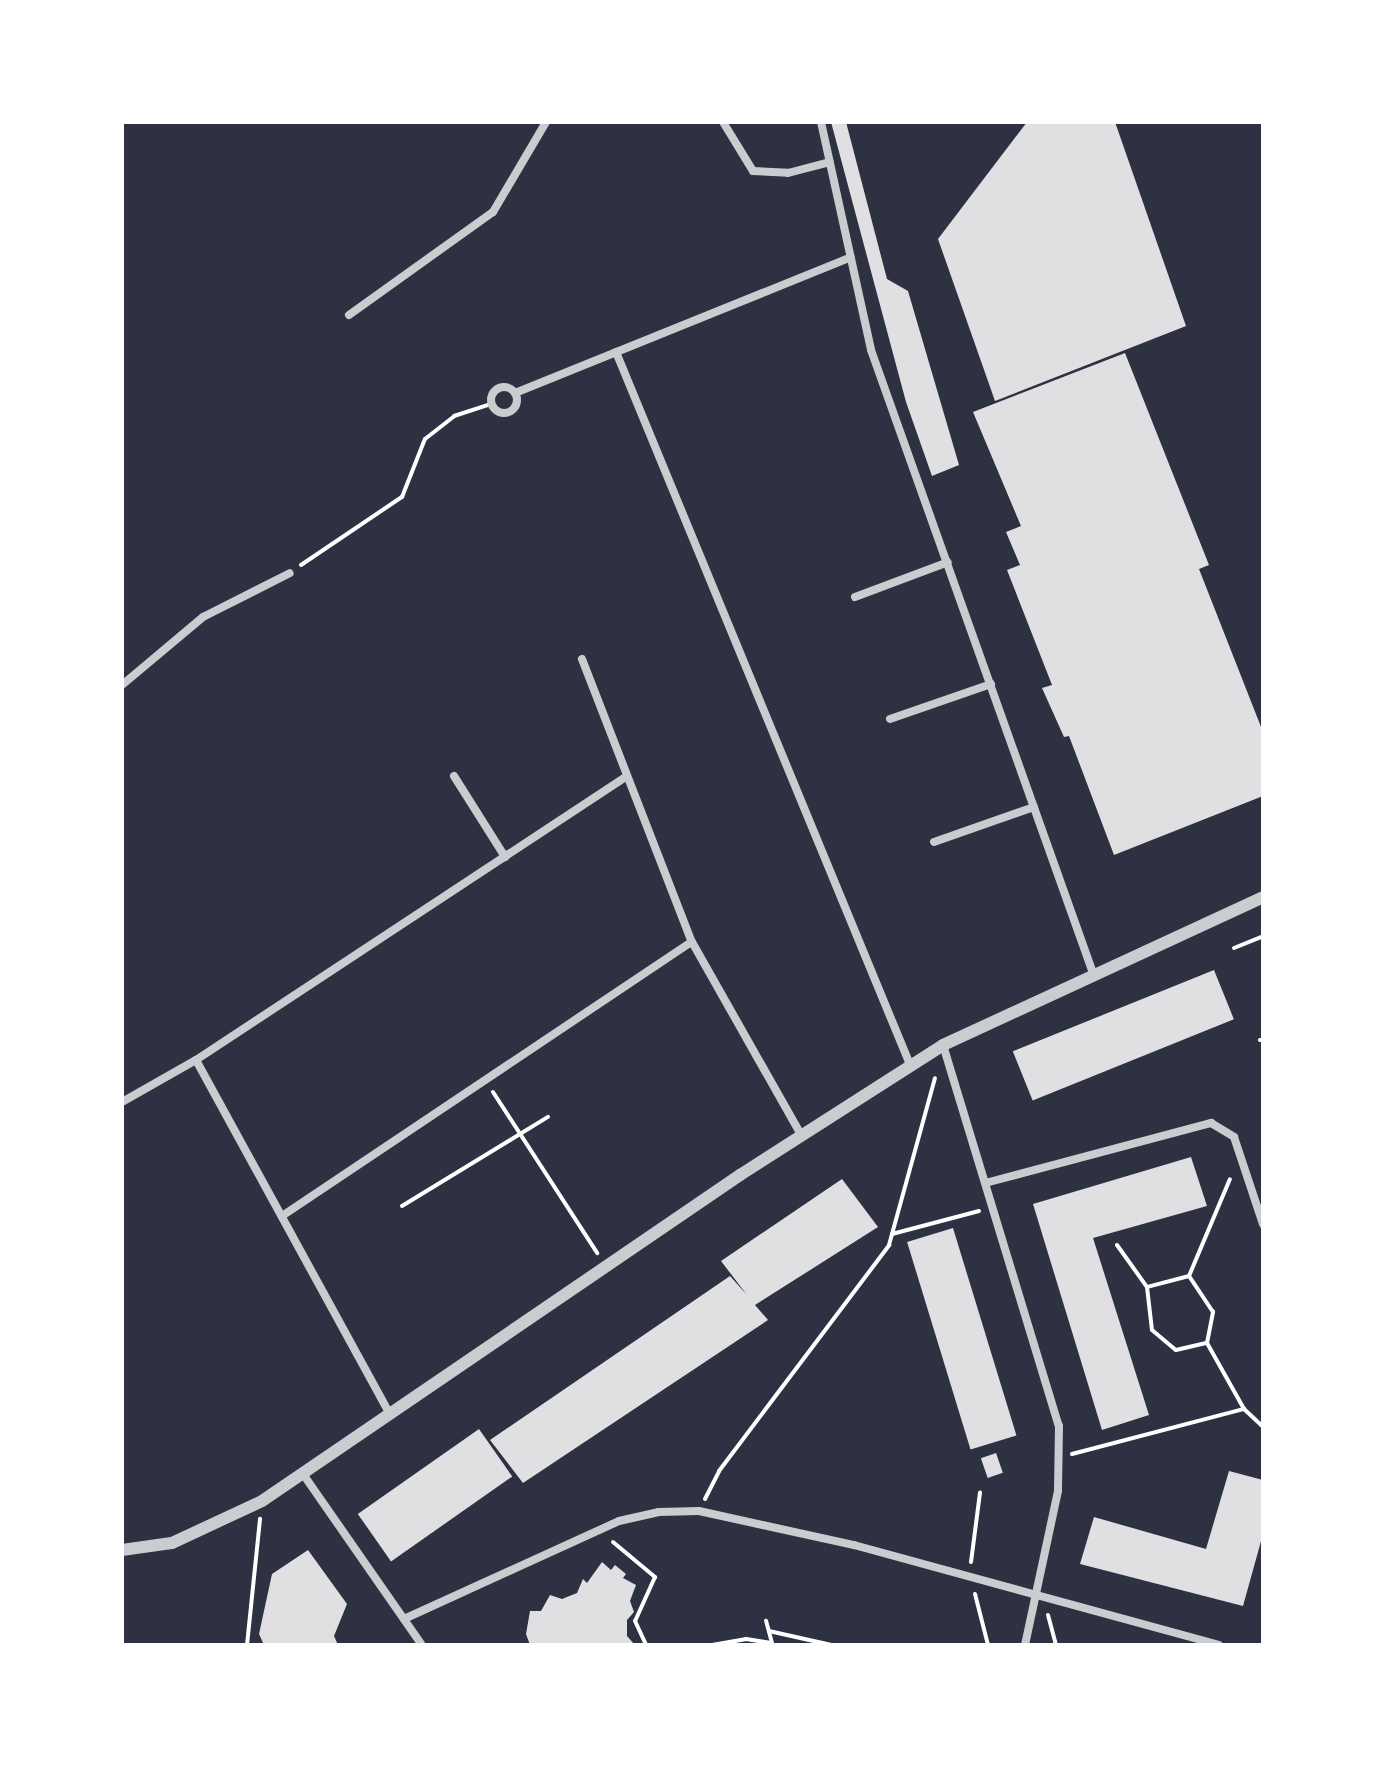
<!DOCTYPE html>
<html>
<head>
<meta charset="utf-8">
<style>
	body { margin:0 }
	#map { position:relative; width:1385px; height:1767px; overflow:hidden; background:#2d3142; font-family:"IBM Plex Serif",serif }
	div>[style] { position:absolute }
	.building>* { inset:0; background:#e0e0e3; transform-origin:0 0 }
	.path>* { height:4px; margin:-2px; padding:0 2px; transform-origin:2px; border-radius:2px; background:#fff }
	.minor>* { height:8px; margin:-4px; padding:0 4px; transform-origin:4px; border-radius:4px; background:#caccd0 }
	.minor>.ring { margin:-4px; padding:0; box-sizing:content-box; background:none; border:8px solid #caccd0; border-radius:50% }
	.tertiary>* { height:12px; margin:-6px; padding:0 6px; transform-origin:6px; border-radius:6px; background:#caccd0 }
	span { translate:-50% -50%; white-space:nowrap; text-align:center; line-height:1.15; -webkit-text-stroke:8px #fff; paint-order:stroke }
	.frame { position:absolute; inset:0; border:124px solid #fff; pointer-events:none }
</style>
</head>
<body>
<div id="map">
	<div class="building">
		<i style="clip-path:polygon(831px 122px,846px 122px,887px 279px,908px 291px,959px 465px,932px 476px,906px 402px)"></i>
		<i style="clip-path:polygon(1027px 122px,1115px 122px,1186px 326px,995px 401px,938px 239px)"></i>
		<i style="clip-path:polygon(1125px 353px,1209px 565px,1199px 569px,1263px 732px,1263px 796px,1114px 855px,1069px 736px,1064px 737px,1042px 688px,1052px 685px,1007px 570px,1020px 565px,1006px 532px,1021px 526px,973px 412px)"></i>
		<i style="left:1214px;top:970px;width:53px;height:217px;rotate:68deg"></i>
		<i style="clip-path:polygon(1191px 1157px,1207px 1206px,1093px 1238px,1149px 1415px,1102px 1430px,1033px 1204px)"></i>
		<i style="clip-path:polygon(842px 1179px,878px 1227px,755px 1305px,768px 1320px,523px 1483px,490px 1440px,730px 1276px,747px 1295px,721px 1261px)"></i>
		<i style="left:953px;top:1228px;width:217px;height:48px;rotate:73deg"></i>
		<i style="left:479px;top:1429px;width:58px;height:148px;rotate:55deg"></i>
		<i style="left:996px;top:1453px;width:21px;height:16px;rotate:71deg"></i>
		<i style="clip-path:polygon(1229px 1471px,1263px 1480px,1263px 1534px,1243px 1606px,1080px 1564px,1094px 1517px,1206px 1549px)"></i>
		<i style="clip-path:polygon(308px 1550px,347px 1604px,334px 1636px,338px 1645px,264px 1645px,259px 1634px,272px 1574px)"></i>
		<i style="clip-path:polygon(602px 1562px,611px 1570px,615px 1565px,626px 1574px,623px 1578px,636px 1585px,630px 1601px,634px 1612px,627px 1620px,627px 1636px,635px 1645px,530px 1645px,526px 1634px,530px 1611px,541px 1611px,550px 1595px,562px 1599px,577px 1593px,583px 1579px,587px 1583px)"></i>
	</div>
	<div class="path">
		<i style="left:301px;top:565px;width:122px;rotate:-34deg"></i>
		<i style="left:402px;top:497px;width:62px;rotate:-68.4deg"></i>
		<i style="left:425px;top:439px;width:37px;rotate:-38deg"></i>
		<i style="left:454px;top:416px;width:40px;rotate:-18deg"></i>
		<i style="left:1234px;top:948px;width:31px;rotate:-22deg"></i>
		<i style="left:1260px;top:1040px;width:3px"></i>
		<i style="left:493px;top:1092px;width:192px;rotate:57.1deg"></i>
		<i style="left:402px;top:1206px;width:171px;rotate:-31.4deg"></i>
		<i style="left:892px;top:1234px;width:90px;rotate:-14.8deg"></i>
		<i style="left:1117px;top:1245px;width:52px;rotate:54.5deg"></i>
		<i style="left:1147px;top:1287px;width:43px;rotate:83.4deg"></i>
		<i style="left:1152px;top:1330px;width:31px;rotate:40deg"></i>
		<i style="left:1176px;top:1350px;width:32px;rotate:-13deg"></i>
		<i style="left:1207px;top:1343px;width:32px;rotate:-79deg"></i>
		<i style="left:1213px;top:1312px;width:43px;rotate:-123.7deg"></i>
		<i style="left:1189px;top:1276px;width:43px;rotate:165.3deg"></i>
		<i style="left:1189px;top:1276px;width:105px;rotate:-67.1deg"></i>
		<i style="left:1207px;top:1343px;width:76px;rotate:60.7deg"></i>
		<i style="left:1072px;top:1454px;width:178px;rotate:-14.7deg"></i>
		<i style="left:1244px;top:1409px;width:26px;rotate:43deg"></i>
		<i style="left:705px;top:1499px;width:31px;rotate:-63deg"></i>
		<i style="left:719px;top:1471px;width:283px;rotate:-53deg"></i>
		<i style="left:889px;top:1245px;width:173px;rotate:-74.6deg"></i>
		<i style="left:613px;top:1542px;width:55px;rotate:39.8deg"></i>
		<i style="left:655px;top:1577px;width:48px;rotate:114.4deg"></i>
		<i style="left:635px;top:1621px;width:26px;rotate:65deg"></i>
		<i style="left:971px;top:1562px;width:70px;rotate:-82.6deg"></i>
		<i style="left:975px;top:1594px;width:53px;rotate:75.7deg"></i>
		<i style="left:1048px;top:1615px;width:31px;rotate:75deg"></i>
		<i style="left:769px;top:1631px;width:64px;rotate:12.7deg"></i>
		<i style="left:247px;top:1645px;width:127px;rotate:-84.1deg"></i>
		<i style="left:712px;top:1645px;width:35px;rotate:-10deg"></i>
		<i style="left:746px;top:1639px;width:26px;rotate:9deg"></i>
		<i style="left:772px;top:1643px;width:23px;rotate:-105deg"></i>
	</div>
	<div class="minor">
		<i style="left:723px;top:122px;width:57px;rotate:58.5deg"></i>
		<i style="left:753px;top:171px;width:35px;rotate:3deg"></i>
		<i style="left:788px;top:173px;width:43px;rotate:-14.7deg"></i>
		<i style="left:821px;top:122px;width:233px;rotate:77.6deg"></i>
		<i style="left:871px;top:350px;width:661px;rotate:70.39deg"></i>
		<i style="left:349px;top:315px;width:177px;rotate:-35.6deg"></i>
		<i style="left:493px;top:212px;width:104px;rotate:-59.5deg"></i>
		<i style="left:616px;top:352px;width:773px;rotate:67.58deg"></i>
		<i class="ring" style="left:491px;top:387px;width:18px;height:18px"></i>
		<i style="left:515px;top:393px;width:362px;rotate:-22deg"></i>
		<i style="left:855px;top:597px;width:99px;rotate:-20.6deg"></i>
		<i style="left:582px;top:659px;width:304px;rotate:68.8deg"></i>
		<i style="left:692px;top:942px;width:222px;rotate:60.5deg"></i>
		<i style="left:122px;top:685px;width:106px;rotate:-40deg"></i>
		<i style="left:203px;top:617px;width:97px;rotate:-26.8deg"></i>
		<i style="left:890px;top:719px;width:107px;rotate:-19.1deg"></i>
		<i style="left:454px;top:776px;width:96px;rotate:57.8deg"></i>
		<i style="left:934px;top:842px;width:106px;rotate:-19.3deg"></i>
		<i style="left:943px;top:1045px;width:398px;rotate:73.1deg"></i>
		<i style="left:1059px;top:1426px;width:65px;rotate:90.9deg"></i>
		<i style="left:1058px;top:1491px;width:157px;rotate:102.1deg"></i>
		<i style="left:196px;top:1060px;width:404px;rotate:61.3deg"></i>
		<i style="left:122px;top:1102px;width:85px;rotate:-29.6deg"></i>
		<i style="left:196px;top:1060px;width:516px;rotate:-33.38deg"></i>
		<i style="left:989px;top:1182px;width:230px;rotate:-14.9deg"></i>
		<i style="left:1211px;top:1123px;width:27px;rotate:31deg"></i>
		<i style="left:1234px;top:1137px;width:92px;rotate:71.6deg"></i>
		<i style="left:282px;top:1216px;width:493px;rotate:-33.8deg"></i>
		<i style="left:303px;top:1474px;width:208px;rotate:55.2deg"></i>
		<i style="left:404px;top:1619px;width:236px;rotate:-24.5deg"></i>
		<i style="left:619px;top:1521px;width:41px;rotate:-12.7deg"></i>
		<i style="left:659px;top:1512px;width:40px;rotate:-1.4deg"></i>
		<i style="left:699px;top:1511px;width:159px;rotate:12.4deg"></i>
		<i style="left:854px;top:1545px;width:378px;rotate:15.3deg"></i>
	</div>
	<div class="tertiary">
		<i style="left:122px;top:1550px;width:50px;rotate:-8deg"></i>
		<i style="left:172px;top:1543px;width:99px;rotate:-25deg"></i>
		<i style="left:262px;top:1501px;width:579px;rotate:-34.29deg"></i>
		<i style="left:740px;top:1175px;width:241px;rotate:-32.6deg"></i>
		<i style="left:943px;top:1045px;width:353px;rotate:-24.8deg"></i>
	</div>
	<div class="frame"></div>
</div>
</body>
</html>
